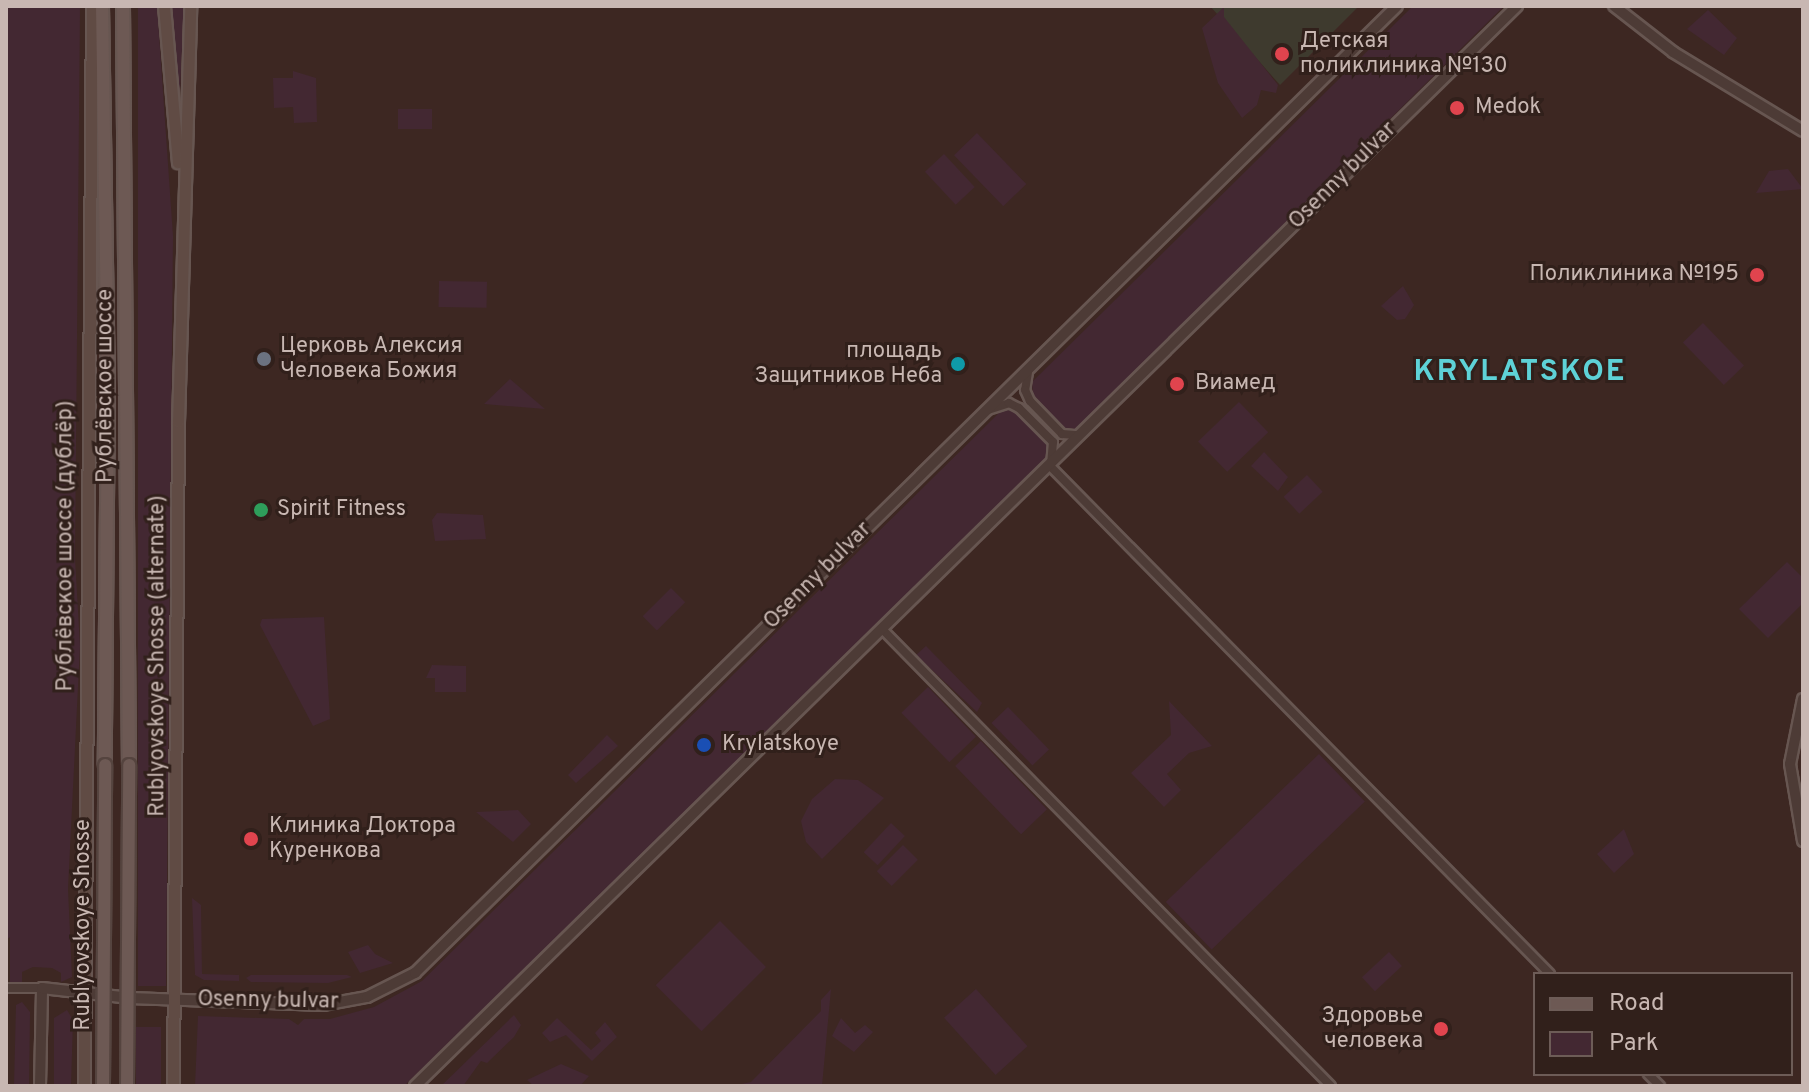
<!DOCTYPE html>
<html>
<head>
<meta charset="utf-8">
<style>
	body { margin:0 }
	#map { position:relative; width:1809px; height:1092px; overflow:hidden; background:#3d2722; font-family:Overpass,sans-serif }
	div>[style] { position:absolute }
	.medical>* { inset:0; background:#3e3a2e }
	.green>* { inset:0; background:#432832; transform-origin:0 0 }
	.roads { filter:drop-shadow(2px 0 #675651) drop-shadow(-2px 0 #675651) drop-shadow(0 2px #675651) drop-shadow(0 -2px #675651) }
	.minor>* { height:8px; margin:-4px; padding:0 4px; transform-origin:4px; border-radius:4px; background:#4d3b36 }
	.tertiary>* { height:10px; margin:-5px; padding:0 5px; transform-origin:5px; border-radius:5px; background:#4d3b36 }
	.secondary>* { height:11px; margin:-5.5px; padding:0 5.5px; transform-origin:5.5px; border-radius:5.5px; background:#604b44 }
	.primary>* { height:12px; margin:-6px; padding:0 6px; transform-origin:6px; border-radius:6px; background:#6d5954 }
	.bridges { filter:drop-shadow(2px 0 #55443f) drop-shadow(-2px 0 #55443f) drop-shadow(0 2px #55443f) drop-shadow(0 -2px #55443f) }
	.primary-bridge>* { height:12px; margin:-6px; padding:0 6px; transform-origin:6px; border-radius:6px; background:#6d5954 }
	.dots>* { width:22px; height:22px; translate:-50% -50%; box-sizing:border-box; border:4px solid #31201b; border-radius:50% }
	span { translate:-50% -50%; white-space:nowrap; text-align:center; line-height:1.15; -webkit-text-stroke:6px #31201b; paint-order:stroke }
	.poi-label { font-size:22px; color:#c8b7b2 }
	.left { translate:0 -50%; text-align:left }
	.right { translate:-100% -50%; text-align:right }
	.street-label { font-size:22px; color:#c8b7b2 }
	.district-label { font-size:30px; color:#5ed2d7; font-weight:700; letter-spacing:2px }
	.frame { position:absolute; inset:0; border:8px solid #c8b7b2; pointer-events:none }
	.legend { position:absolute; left:1533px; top:972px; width:260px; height:104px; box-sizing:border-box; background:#31201b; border:2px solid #6d5c57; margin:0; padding:10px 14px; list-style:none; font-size:24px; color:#c8b7b2 }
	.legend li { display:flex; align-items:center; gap:16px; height:40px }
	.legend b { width:40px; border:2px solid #6d5c57 }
</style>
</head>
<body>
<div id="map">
	<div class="medical">
		<i style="clip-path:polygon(1210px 6px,1359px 6px,1280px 85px)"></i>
	</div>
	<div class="green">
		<i style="clip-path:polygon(6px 6px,80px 6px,75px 558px,80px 646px,68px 889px,72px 977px,61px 982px,61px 973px,52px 968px,33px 967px,22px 972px,22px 983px,10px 983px,10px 937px,6px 940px)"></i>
		<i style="clip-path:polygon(138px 6px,157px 6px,173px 236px,166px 986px,138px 986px)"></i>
		<i style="clip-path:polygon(170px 6px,184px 6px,179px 111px)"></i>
		<i style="clip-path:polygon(1413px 6px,1504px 6px,1077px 429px,1064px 428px,1033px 395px,1032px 382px)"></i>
		<i style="clip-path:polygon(1224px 7px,1224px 17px,1278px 85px,1276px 93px,1261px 90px,1257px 105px,1242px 118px,1218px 83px,1202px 28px)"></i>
		<i style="clip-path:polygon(1708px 10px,1737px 38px,1724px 55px,1687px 29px)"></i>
		<i style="clip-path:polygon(293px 71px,316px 78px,317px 122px,294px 123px,293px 107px,274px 108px,273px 78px,293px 78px)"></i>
		<i style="left:398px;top:109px;width:34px;height:20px"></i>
		<i style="left:977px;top:133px;width:71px;height:32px;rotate:46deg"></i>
		<i style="left:944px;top:154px;width:45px;height:26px;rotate:47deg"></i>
		<i style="clip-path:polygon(1788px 169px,1803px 189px,1756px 193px,1769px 171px)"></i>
		<i style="left:439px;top:281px;width:48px;height:26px;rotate:1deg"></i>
		<i style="clip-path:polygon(1403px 286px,1414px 305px,1405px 319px,1397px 320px,1381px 306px)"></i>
		<i style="left:1703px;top:323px;width:59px;height:28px;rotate:46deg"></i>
		<i style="clip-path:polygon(510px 379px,545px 409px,484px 404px)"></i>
		<i style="left:1239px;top:402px;width:42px;height:57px;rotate:46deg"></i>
		<i style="clip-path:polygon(1003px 409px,1014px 409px,1049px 443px,1048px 459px,404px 1086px,195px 1086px,198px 1016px,289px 1019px,298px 1025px,304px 1019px,330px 1019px,374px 1007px,422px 981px)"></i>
		<i style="clip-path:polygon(1264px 452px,1288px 477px,1278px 491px,1251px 466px)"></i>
		<i style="left:1307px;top:475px;width:23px;height:32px;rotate:47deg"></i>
		<i style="clip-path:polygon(437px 513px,483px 515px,486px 539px,435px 541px,432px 520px)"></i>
		<i style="clip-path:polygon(1787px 562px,1803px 578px,1803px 603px,1768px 638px,1739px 609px)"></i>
		<i style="left:671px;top:588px;width:20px;height:40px;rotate:45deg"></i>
		<i style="clip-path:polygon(324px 617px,330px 719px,313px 726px,260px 625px,262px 619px)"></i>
		<i style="clip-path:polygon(926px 646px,982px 703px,977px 712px,916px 655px)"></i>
		<i style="clip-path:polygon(432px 665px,466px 666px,466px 692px,435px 692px,435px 678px,426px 678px)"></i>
		<i style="left:928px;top:687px;width:69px;height:37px;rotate:46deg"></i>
		<i style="clip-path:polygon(1169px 701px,1212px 746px,1189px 753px,1167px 774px,1181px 790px,1164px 807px,1131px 773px,1171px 735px)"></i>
		<i style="left:1008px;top:707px;width:59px;height:23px;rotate:46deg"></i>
		<i style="clip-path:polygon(607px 735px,618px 746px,576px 783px,568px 775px)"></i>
		<i style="left:981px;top:741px;width:95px;height:36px;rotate:46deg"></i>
		<i style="left:1319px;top:754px;width:66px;height:213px;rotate:46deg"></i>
		<i style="clip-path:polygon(835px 779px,858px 780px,884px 798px,822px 859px,806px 842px,801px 821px,812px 799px)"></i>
		<i style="clip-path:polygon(518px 810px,531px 824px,513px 842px,476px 812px)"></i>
		<i style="left:891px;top:823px;width:19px;height:40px;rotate:43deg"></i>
		<i style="clip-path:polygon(1624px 829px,1634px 854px,1614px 873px,1597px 854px)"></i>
		<i style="left:903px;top:845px;width:21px;height:37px;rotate:45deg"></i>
		<i style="clip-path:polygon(192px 898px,201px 905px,202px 974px,239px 975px,239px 981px,204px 980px,195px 975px)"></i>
		<i style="left:720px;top:921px;width:65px;height:91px;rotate:45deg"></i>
		<i style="clip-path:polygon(368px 945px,375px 954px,393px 963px,360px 973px,348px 952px)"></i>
		<i style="left:1389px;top:952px;width:19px;height:37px;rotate:47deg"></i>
		<i style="clip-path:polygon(251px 975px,347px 975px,352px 977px,328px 983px,251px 982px,246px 978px)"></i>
		<i style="clip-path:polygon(831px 989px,822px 1086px,737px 1085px,751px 1082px,821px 1011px,821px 1000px)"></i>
		<i style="left:976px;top:989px;width:77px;height:43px;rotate:48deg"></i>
		<i style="clip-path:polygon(22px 1002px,30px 1012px,29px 1086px,14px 1086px,16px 1005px)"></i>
		<i style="clip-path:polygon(67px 1010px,73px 1020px,71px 1086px,54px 1086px,54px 1018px)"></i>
		<i style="clip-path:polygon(514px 1015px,521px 1025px,514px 1037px,487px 1063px,481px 1061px,463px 1086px,441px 1086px)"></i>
		<i style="clip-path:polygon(557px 1018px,591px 1050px,601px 1041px,595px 1033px,605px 1022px,617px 1037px,592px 1061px,566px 1035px,550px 1042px,542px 1033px)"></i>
		<i style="clip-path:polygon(841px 1018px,855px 1033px,865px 1025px,873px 1032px,854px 1052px,832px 1036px)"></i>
		<i style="left:136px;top:1027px;width:25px;height:59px"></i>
		<i style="clip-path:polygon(561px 1064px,589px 1076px,580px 1086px,534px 1086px,527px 1080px)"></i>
	</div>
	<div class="roads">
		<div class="minor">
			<i style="left:1028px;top:372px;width:18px;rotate:99deg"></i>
			<i style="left:1025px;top:390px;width:12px;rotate:66deg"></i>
			<i style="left:1030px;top:401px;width:46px;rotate:45.9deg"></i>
			<i style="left:1062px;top:434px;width:16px;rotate:4deg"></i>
			<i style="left:988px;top:410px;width:22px;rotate:-18deg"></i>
			<i style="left:1009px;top:403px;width:11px;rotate:27deg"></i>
			<i style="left:1019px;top:408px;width:48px;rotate:45deg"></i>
			<i style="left:1053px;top:442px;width:21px;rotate:95deg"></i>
			<i style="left:1049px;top:465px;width:714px;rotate:45.45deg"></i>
			<i style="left:883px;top:630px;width:639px;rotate:45.51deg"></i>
			<i style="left:6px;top:988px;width:36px"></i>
			<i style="left:1648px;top:1074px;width:17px;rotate:45deg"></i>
		</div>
		<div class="tertiary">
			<i style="left:1614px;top:6px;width:75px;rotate:37.9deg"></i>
			<i style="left:1673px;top:52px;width:152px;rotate:31.3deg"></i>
			<i style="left:1803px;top:699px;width:66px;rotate:101.3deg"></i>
			<i style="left:1790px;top:764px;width:78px;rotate:80.4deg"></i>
			<i style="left:40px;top:1086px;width:98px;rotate:-88.8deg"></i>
			<i style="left:42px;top:988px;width:89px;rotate:6.5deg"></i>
			<i style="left:130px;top:998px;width:193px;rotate:2.1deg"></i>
			<i style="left:323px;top:1005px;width:45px;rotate:-10.3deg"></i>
			<i style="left:367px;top:997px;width:54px;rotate:-26.6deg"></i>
			<i style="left:415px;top:973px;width:1378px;rotate:-44.56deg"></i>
			<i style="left:415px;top:1086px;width:1543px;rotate:-44.42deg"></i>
		</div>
		<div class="secondary">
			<i style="left:164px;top:6px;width:157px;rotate:84.9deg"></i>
			<i style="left:84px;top:1086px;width:1080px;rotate:-89.58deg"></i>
			<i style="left:173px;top:1086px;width:664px;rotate:-89.57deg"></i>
			<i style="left:178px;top:422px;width:416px;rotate:-88.3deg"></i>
		</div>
		<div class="primary">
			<i style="left:102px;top:6px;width:383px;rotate:89.1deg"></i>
			<i style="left:108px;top:389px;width:376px;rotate:90.5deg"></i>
			<i style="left:123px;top:6px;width:759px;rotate:89.55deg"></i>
		</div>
	</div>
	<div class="bridges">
		<div class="primary-bridge">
			<i style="left:103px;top:1086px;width:321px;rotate:-89.6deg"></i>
			<i style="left:127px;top:1086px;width:321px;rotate:-89.6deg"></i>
		</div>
	</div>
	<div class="dots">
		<i style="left:1282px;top:54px;background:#e0444e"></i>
		<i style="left:1457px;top:108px;background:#e0444e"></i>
		<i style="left:1757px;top:275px;background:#e0444e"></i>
		<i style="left:264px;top:359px;background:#6b7280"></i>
		<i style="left:958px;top:364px;background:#0f9aa8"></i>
		<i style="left:1177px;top:384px;background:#e0444e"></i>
		<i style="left:261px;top:510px;background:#2e9e5b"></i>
		<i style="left:704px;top:745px;background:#1a4fb4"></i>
		<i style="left:251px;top:839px;background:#e0444e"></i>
		<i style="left:1441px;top:1029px;background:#e0444e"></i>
	</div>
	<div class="poi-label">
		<span class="left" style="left:1300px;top:54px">Детская<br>поликлиника №130</span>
		<span class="left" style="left:1475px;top:108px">Medok</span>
		<span class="right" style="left:1739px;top:275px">Поликлиника №195</span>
		<span class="left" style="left:280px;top:359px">Церковь Алексия<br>Человека Божия</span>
		<span class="right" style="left:942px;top:364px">площадь<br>Защитников Неба</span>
		<span class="left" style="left:1195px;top:384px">Виамед</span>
		<span class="left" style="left:277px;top:510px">Spirit Fitness</span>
		<span class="left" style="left:722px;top:745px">Krylatskoye</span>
		<span class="left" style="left:269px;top:839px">Клиника Доктора<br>Куренкова</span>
		<span class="right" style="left:1423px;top:1029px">Здоровье<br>человека</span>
	</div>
	<div class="street-label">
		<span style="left:1343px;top:176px;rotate:-45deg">Osenny bulvar</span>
		<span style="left:106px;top:386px;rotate:-90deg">Рублёвское шоссе</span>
		<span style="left:66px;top:546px;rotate:-90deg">Рублёвское шоссе (дублёр)</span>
		<span style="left:818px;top:576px;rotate:-45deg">Osenny bulvar</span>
		<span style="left:158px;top:656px;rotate:-90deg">Rublyovskoye Shosse (alternate)</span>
		<span style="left:84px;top:925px;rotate:-90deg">Rublyovskoye Shosse</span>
		<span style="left:268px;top:1001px;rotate:1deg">Osenny bulvar</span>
	</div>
	<div class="district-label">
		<span style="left:1520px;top:373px">KRYLATSKOE</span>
	</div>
	<div class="frame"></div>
	<ul class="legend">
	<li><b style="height:10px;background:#6d5954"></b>Road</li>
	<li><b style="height:22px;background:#432832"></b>Park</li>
	</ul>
</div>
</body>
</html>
